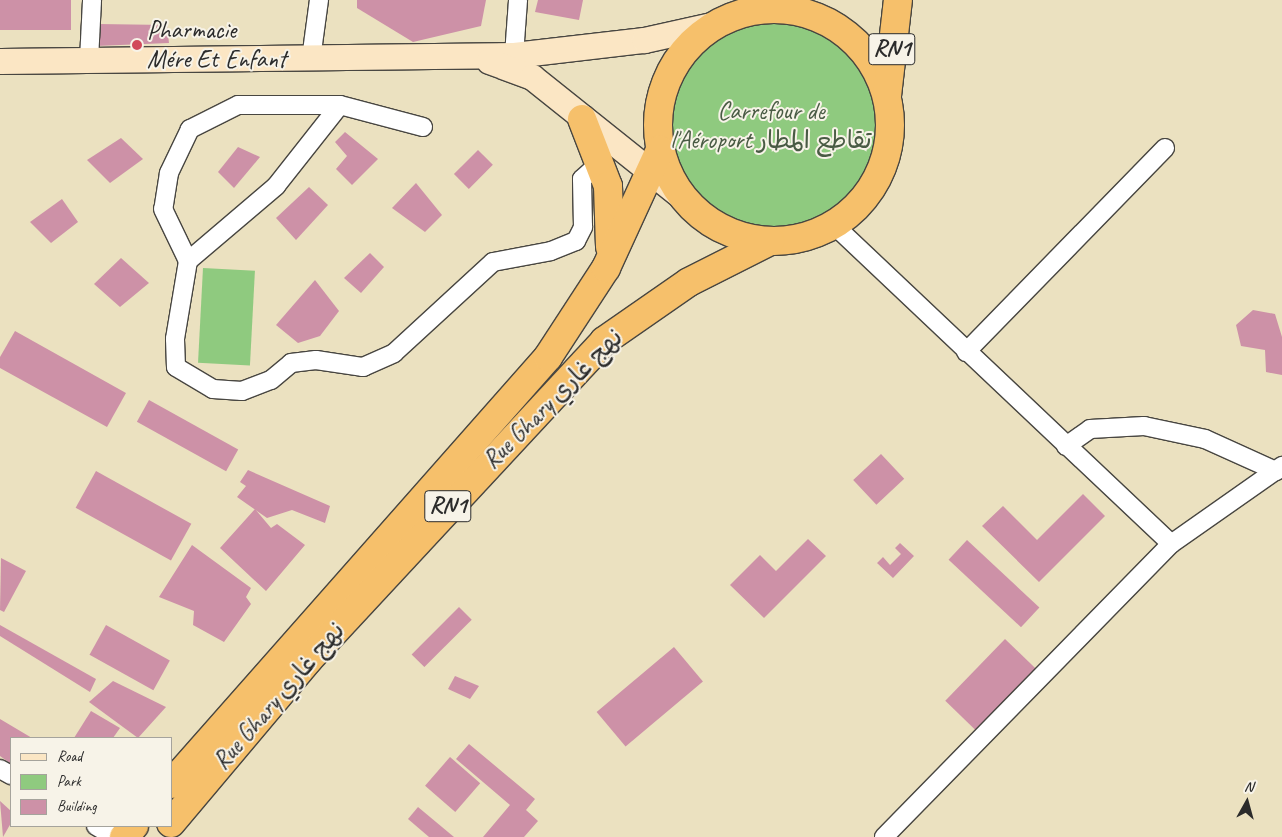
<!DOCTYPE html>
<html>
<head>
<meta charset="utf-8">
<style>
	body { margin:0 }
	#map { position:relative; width:1282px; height:837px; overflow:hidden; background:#ebe1c0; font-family:Caveat,"Playpen Sans Arabic",sans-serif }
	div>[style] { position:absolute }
	.green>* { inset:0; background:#8fca7f; transform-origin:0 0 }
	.round { border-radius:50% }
	.building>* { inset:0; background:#cd91a7; transform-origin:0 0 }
	.roads { filter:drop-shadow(1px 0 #484641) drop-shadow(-1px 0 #484641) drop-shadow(0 1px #484641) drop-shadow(0 -1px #484641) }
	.street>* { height:18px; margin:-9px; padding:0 9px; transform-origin:9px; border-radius:9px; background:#fff }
	.secondary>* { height:25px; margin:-12.5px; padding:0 12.5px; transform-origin:12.5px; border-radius:12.5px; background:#fbe6c4 }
	.highway>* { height:28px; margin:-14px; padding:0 14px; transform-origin:14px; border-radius:14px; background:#f6c06b }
	.highway>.ring { margin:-14px; padding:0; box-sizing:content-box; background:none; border:28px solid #f6c06b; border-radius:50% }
	.dots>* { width:14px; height:14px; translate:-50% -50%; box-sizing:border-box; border:2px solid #f7f3e8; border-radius:50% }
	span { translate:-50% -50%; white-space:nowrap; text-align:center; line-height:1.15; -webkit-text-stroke:4px #f7f3e8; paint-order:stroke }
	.shield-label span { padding:1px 4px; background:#f7f3e8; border:1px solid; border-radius:4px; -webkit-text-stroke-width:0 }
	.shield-label { font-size:24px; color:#2b2b2b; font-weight:700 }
	.poi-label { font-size:25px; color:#2b2b2b }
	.left { translate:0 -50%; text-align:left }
	.park-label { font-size:25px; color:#495b44 }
	.street-label { font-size:25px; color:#2b2b2b }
	.legend { position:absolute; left:10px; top:737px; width:162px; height:90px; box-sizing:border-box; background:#f7f3e8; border:1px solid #a5a39c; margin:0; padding:6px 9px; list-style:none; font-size:15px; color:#2b2b2b }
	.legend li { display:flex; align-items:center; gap:10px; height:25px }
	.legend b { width:25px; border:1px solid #a5a39c }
	.north { position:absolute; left:1222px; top:777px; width:50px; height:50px; -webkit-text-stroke:4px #f7f3e8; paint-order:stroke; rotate:7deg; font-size:14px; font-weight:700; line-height:20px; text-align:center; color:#2b2b2b }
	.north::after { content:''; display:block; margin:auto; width:18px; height:22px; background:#2b2b2b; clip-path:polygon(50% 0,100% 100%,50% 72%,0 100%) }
</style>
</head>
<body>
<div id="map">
	<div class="green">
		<i class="round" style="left:665px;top:20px;width:212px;height:212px"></i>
		<i style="left:203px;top:268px;width:52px;height:95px;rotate:3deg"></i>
	</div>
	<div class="building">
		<i style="left:0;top:0;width:71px;height:30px"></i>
		<i style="clip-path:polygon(357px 0,486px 0,481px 26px,413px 42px,357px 8px)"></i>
		<i style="clip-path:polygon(538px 0,583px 0,579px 20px,535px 12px)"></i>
		<i style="clip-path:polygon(98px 24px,167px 25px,169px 43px,96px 46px)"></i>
		<i style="clip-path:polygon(345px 132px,378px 159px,352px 185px,336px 169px,347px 156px,335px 142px)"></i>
		<i style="clip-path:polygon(121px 138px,143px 159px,110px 183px,87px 160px)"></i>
		<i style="clip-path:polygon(238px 147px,260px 157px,234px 188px,218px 172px)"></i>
		<i style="left:478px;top:150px;width:21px;height:34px;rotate:45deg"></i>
		<i style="clip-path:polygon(416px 183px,442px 215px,425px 232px,392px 208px)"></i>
		<i style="clip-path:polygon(309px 187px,328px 205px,296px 240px,276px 218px)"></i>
		<i style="clip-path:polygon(62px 199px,78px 222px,51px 243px,30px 222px)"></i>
		<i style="clip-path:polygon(370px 253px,384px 267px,361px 293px,344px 278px)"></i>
		<i style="clip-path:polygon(121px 258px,149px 283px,120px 307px,94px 284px)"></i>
		<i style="clip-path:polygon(315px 280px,339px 311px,320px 336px,298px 343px,276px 325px)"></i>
		<i style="clip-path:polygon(1253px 310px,1275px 314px,1282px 337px,1282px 375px,1266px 372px,1265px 350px,1241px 346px,1236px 325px)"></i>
		<i style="clip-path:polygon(15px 331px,126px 393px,107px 427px,0 368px,0 357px)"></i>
		<i style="left:149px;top:400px;width:102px;height:25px;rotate:29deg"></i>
		<i style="left:881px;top:454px;width:34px;height:38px;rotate:47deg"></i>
		<i style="clip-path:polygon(248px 470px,330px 506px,325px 523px,292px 510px,267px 518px,237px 497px,246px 486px,240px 482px)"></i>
		<i style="left:96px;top:471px;width:109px;height:42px;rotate:29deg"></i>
		<i style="clip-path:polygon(1083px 494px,1105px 516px,1039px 582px,982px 526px,1003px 506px,1037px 540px)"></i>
		<i style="clip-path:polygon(255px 509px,271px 528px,277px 524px,305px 545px,266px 591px,220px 548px)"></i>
		<i style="clip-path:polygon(808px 539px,826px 556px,764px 618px,730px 585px,760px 555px,776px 571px)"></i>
		<i style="left:967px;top:540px;width:99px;height:27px;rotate:43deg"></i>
		<i style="clip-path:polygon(900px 543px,914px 556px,893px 578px,877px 563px,883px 557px,890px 565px,901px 554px,895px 548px)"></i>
		<i style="clip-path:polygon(192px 545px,251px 588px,246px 597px,251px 604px,224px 642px,193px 625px,194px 611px,159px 597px)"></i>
		<i style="clip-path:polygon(1px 558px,26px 571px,4px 612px,0 610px)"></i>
		<i style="left:459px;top:607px;width:18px;height:67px;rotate:45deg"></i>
		<i style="clip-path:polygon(0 625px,96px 679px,90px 692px,0 636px)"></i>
		<i style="left:106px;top:625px;width:73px;height:34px;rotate:29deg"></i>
		<i style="left:1005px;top:639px;width:43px;height:86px;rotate:44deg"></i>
		<i style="left:674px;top:647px;width:45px;height:101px;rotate:50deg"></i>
		<i style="clip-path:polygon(455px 676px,479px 686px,470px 699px,448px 689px)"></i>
		<i style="clip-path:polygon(113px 681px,166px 707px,138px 738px,89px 702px)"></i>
		<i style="clip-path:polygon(91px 711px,120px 728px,113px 738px,74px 738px)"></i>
		<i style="clip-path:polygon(0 719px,32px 738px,11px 738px,11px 764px,0 756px)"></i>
		<i style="clip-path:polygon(469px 744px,535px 799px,526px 810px,538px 821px,524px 837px,483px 837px,510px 805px,456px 759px)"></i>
		<i style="left:450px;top:757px;width:40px;height:38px;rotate:41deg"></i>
		<i style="clip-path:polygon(0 801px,11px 811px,11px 823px,3px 837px)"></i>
		<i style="clip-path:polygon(418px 807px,454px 837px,429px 837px,408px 819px)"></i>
	</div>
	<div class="roads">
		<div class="street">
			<i style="left:514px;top:55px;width:55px;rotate:-85.8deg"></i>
			<i style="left:311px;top:59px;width:60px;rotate:-82.3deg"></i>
			<i style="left:89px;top:60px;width:60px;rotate:-87.1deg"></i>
			<i style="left:423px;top:127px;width:86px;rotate:-165.2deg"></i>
			<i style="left:340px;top:105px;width:102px;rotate:180deg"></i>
			<i style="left:238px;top:105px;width:54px;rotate:153.4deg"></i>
			<i style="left:190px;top:129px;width:49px;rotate:115.5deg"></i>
			<i style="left:169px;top:173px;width:36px;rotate:99deg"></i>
			<i style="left:163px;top:209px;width:58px;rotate:64.3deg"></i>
			<i style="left:188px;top:261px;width:79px;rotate:99.5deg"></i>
			<i style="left:175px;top:339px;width:28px;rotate:88deg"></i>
			<i style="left:176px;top:367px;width:43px;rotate:30.7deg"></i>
			<i style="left:213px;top:389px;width:29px;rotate:4deg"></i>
			<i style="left:242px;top:391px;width:31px;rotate:-21deg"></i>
			<i style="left:271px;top:380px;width:26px;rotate:-40deg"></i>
			<i style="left:291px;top:363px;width:25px;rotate:-7deg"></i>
			<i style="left:316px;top:360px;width:48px;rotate:8.5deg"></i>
			<i style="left:363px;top:367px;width:34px;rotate:-24deg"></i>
			<i style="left:394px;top:353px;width:134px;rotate:-42.6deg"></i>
			<i style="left:493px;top:262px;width:59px;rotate:-10.7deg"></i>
			<i style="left:551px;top:251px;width:27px;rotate:-22deg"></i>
			<i style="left:576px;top:241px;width:16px;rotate:-63deg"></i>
			<i style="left:583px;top:227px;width:48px;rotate:-91.2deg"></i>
			<i style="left:582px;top:179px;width:24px;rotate:-42deg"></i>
			<i style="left:834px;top:225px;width:464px;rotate:43.4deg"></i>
			<i style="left:188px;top:261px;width:116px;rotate:-40.4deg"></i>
			<i style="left:276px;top:186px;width:103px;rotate:-51.7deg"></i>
			<i style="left:966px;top:352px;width:285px;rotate:-45.7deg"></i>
			<i style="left:1066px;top:446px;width:29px;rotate:-35deg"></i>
			<i style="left:1090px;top:429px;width:54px;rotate:-3.2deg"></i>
			<i style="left:1144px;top:426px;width:62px;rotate:12deg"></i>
			<i style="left:1205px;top:439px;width:78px;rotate:24.3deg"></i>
			<i style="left:0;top:769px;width:13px;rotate:29deg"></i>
			<i style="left:96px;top:826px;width:22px;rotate:30deg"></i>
			<i style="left:884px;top:837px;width:410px;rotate:-45.6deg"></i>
			<i style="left:1171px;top:544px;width:136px;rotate:-35.1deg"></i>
		</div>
		<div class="secondary">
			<i style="left:0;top:61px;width:514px;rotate:-0.67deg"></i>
			<i style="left:514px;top:55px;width:131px;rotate:-6.6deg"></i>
			<i style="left:644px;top:40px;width:74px;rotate:-12.5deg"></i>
			<i style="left:489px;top:61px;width:46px;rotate:20.4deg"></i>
			<i style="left:532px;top:77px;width:189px;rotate:38.6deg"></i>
		</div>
		<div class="highway">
			<i class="ring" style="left:658px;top:9px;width:204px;height:204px"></i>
			<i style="left:887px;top:96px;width:97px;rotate:-83.5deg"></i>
			<i style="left:582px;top:119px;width:72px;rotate:68.8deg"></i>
			<i style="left:608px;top:186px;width:61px;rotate:88.1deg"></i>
			<i style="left:171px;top:784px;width:570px;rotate:-48.56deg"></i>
			<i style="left:548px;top:357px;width:106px;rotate:-56.9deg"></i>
			<i style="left:606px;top:268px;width:130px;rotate:-65.4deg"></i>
			<i style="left:171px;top:823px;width:214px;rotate:-49.9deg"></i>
			<i style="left:309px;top:659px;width:434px;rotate:-47.1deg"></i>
			<i style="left:604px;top:341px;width:103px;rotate:-34.8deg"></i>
			<i style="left:689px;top:282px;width:91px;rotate:-26.8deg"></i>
			<i style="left:124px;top:837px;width:15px;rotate:-48deg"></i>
		</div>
	</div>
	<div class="dots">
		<i style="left:137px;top:45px;background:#d1495b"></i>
	</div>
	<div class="shield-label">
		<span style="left:892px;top:49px">RN1</span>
		<span style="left:448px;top:506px">RN1</span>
	</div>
	<div class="poi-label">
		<span class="left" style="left:147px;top:45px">Pharmacie<br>Mére Et Enfant</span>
	</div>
	<div class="park-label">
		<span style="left:771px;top:126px">Carrefour de<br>l'Aéroport تقاطع المطار</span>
	</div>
	<div class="street-label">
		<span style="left:553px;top:399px;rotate:-45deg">Rue Ghary نهج غاري</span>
		<span style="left:279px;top:696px;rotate:-49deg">Rue Ghary نهج غاري</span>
	</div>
	<ul class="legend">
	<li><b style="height:6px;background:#fbe6c4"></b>Road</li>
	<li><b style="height:14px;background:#8fca7f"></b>Park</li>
	<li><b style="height:14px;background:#cd91a7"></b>Building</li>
	</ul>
	<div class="north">N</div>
</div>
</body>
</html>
